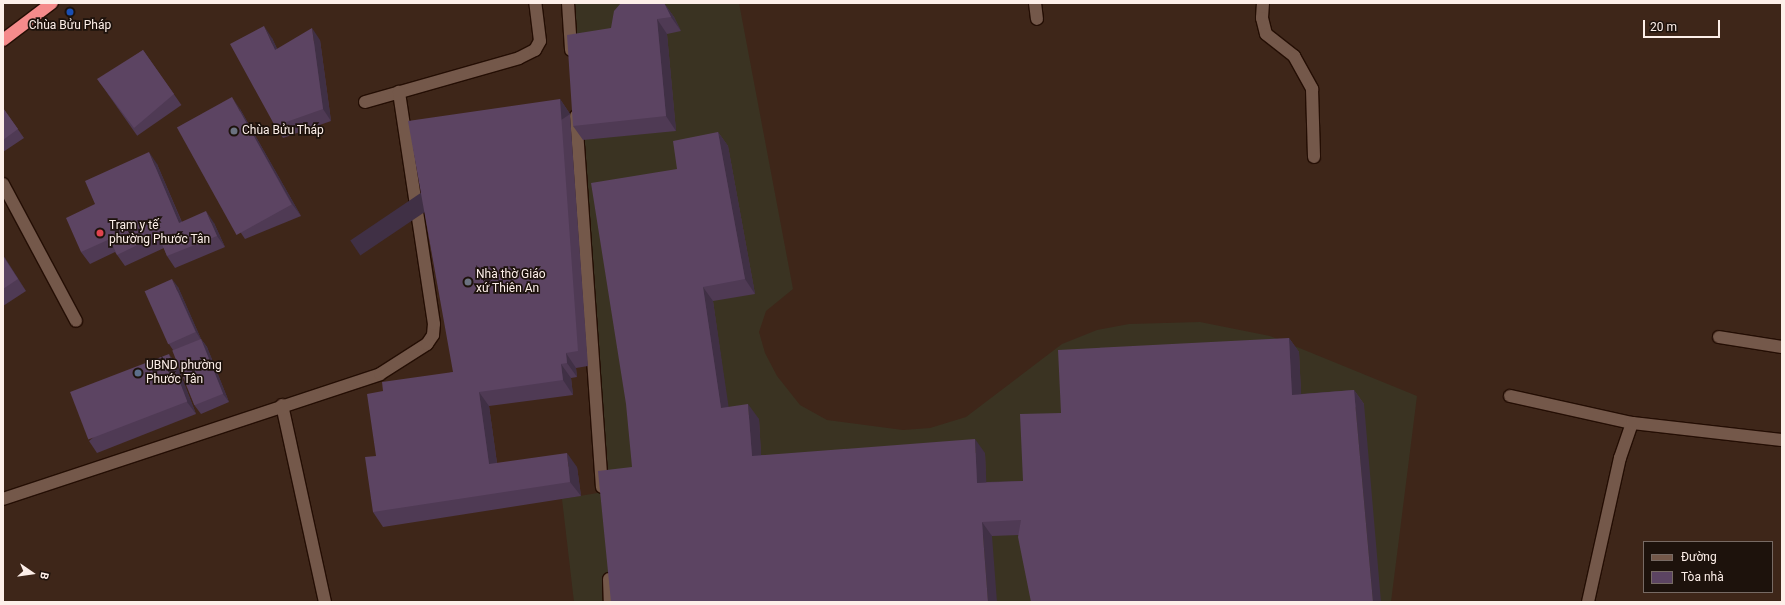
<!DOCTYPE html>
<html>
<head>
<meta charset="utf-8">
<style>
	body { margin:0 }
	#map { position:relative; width:1785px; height:605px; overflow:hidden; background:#3e2619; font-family:Roboto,sans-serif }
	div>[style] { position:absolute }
	.industrial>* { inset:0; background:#3a3322 }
	.roads { filter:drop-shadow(1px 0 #240e04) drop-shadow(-1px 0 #240e04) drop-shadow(0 1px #240e04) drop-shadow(0 -1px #240e04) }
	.lane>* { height:12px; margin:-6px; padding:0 6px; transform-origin:6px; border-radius:6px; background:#74584a }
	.street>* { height:12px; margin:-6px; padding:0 6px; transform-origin:6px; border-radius:6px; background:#74584a }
	.highway>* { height:12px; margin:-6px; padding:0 6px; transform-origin:6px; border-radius:6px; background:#f58b8b }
	.wall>* { inset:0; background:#4f3a54; transform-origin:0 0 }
	.shaded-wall>* { inset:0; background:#403045; transform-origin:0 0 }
	.building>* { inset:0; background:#5c4462; transform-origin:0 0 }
	.dots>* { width:11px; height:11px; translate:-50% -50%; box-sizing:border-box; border:2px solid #1d120c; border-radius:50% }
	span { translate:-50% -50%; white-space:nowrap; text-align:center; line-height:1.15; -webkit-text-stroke:3.5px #1d120c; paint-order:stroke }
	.poi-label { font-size:12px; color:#fdefe9 }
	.left { translate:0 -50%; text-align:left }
	.frame { position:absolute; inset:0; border:4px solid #fdefe9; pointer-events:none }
	.legend { position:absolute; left:1643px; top:541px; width:130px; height:52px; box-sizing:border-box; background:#1d120c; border:1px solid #776a64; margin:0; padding:5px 7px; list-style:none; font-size:12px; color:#fdefe9 }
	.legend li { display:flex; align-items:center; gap:8px; height:20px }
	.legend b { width:20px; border:1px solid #776a64 }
	.north { position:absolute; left:12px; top:553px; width:40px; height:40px; -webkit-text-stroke:3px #1d120c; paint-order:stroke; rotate:103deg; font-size:11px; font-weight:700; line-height:16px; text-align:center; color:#fdefe9 }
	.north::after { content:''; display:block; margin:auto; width:14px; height:18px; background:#fdefe9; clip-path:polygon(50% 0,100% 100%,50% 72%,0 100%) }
	.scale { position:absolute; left:1643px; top:20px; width:77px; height:18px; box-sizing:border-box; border:2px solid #fdefe9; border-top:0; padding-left:5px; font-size:12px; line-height:14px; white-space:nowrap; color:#fdefe9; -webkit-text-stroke:3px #1d120c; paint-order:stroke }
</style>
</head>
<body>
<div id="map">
	<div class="industrial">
		<i style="clip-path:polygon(573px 3px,739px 3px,793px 289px,766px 311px,759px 332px,765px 353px,777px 376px,800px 405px,827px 420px,903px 430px,930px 428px,966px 417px,1062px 344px,1097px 330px,1129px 324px,1200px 322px,1270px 336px,1417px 396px,1391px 602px,574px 602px,562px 499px,609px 491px)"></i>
	</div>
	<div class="roads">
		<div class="lane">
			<i style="left:568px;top:3px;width:47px;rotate:86.3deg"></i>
			<i style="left:576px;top:116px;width:372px;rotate:86deg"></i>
			<i style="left:282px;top:405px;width:202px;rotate:77.7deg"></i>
			<i style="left:609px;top:579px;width:23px;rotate:88deg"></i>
		</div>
		<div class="street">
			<i style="left:1035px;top:3px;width:16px;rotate:83deg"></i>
			<i style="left:1263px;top:3px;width:15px;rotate:94deg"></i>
			<i style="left:1262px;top:18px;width:16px;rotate:76deg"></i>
			<i style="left:1266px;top:34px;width:36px;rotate:38deg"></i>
			<i style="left:1294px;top:56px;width:38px;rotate:61deg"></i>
			<i style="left:1312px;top:89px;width:68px;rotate:88.3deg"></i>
			<i style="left:365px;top:102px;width:160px;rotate:-15.9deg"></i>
			<i style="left:519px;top:58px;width:18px;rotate:-27deg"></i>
			<i style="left:535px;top:50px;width:10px;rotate:-61deg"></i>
			<i style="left:540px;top:41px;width:38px;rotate:-97deg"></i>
			<i style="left:3px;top:184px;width:155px;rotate:61.9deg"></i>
			<i style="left:1719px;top:337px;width:64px;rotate:9deg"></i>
			<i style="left:1510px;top:396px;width:125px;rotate:12.5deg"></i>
			<i style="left:3px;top:499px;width:397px;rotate:-18.3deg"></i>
			<i style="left:380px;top:374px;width:56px;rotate:-32.6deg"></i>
			<i style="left:427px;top:344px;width:11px;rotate:-56deg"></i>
			<i style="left:433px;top:335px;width:11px;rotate:-85deg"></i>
			<i style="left:434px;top:324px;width:235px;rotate:-98.6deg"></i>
			<i style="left:1588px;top:602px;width:148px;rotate:-77.5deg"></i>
			<i style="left:1620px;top:458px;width:37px;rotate:-71deg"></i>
			<i style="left:1632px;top:423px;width:151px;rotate:6.5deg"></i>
		</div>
		<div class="highway">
			<i style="left:3px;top:40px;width:61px;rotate:-37.1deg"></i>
		</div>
	</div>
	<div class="wall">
		<i style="clip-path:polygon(664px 3px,674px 17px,681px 31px,667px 34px,676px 131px,583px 140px,573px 126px,611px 28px)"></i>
		<i style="clip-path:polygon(272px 38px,277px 49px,320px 40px,331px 121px,283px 138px,275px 126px)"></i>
		<i style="left:143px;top:50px;width:67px;height:54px;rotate:55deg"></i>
		<i style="clip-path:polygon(560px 99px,570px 114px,588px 366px,576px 368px,577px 377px,571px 378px,573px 395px,489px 406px,497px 463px,577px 467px,581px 496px,383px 527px,373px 512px,376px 456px,383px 391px,453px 372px)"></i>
		<i style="clip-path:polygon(3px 108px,24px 138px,3px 152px)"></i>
		<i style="clip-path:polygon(240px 109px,301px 216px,245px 239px,237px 227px)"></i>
		<i style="clip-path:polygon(718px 132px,728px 146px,755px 294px,713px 301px,728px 407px,759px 419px,761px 455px,985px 453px,986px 482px,1023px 481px,1061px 413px,1289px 338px,1299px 352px,1301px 394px,1354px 390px,1364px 404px,1019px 535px,992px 536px,632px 467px,677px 169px)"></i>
		<i style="clip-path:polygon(157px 164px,182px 222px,214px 223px,225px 247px,175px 268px,167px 256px,164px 248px,125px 266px,115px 252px,90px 264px,81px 252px,95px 204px)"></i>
		<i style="clip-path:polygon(3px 255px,26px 291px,3px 306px)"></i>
		<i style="clip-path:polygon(178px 287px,201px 339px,207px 347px,229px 402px,201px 414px,195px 406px,173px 350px,169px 344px)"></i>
		<i style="clip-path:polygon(177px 365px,196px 414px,97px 453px,89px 441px)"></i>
	</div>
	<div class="shaded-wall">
		<i style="clip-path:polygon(664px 3px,674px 17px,681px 31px,671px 17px)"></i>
		<i style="clip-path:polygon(657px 19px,667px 34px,676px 131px,666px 116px)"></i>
		<i style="clip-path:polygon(264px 26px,272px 38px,283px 61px,275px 50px)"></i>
		<i style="clip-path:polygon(312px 28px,320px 40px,331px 121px,323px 109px)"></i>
		<i style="clip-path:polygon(232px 97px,240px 109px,301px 216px,292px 204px)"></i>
		<i style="left:560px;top:99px;width:18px;height:253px;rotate:56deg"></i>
		<i style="clip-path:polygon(718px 132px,728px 146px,755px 294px,745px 279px)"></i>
		<i style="clip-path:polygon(149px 152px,157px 164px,187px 235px,179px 223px)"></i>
		<i style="clip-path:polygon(206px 211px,214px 223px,225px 247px,217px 236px)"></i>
		<i style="clip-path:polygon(3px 255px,26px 291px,18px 279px,3px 256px)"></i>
		<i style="clip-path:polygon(172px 279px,178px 287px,201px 339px,207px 347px,229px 402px,223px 394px,201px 340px,196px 332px)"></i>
		<i style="clip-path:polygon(703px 287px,713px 301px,731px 423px,721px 408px)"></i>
		<i style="clip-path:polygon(1289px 338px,1299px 352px,1302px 410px,1292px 395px)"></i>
		<i style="clip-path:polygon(566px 353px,576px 368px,577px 377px,567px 363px)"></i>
		<i style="clip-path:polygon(169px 354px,177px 365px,196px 414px,187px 402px)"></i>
		<i style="clip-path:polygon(561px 364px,571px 378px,573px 395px,563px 380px)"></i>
		<i style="clip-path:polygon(1354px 390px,1364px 404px,1381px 602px,1373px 602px)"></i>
		<i style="clip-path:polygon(479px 392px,489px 406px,499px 478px,489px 464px)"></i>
		<i style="clip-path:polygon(748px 404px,759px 419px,762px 471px,752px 456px)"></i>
		<i style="clip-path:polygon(975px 439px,985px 453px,987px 497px,977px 483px)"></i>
		<i style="clip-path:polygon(567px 453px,577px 467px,581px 496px,570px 482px)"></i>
		<i style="clip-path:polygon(982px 522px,992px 536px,997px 602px,988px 602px)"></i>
	</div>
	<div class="building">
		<i style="clip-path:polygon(621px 3px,664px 3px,671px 17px,657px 19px,666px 116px,573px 126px,567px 35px,611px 28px,614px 11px)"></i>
		<i style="clip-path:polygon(264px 26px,275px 50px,312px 28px,323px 109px,275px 126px,230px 44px)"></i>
		<i style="clip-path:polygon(143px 50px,174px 94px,134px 128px,97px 79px)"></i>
		<i style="left:232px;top:97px;width:123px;height:63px;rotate:61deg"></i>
		<i style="clip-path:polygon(560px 99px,578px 351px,566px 353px,567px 363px,561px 364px,563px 380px,479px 392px,489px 464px,567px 453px,570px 482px,373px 512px,365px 457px,376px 456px,367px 394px,383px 391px,382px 382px,453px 372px,408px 121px)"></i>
		<i style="clip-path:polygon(3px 108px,18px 129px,3px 140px)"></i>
		<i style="clip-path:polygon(718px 132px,745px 279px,703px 287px,721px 408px,748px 404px,752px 456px,975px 439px,977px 483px,1023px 481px,1020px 414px,1061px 413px,1058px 350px,1289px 338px,1292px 395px,1354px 390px,1373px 602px,1031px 602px,1018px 537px,1021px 520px,982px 522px,988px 602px,611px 602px,598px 471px,632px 467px,626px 404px,591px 183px,677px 169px,673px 141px)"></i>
		<i style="clip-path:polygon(149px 152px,179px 223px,206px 211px,217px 236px,167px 256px,158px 235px,117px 255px,110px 239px,81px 252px,66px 218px,95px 204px,85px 181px)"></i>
		<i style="clip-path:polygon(3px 256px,18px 279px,3px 289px)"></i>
		<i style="left:172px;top:279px;width:58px;height:30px;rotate:66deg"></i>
		<i style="left:201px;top:339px;width:59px;height:31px;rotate:68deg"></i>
		<i style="left:169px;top:354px;width:51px;height:106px;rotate:69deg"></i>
	</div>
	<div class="dots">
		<i style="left:70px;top:12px;background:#1a4fb4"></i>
		<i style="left:234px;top:131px;background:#6b7280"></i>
		<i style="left:100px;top:233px;background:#e0444e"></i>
		<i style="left:468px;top:282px;background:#6b7280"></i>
		<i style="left:138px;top:373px;background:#5c6f8a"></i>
	</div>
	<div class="poi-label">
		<span style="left:70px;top:26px">Chùa Bửu Pháp</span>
		<span class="left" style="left:242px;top:131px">Chùa Bửu Tháp</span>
		<span class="left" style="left:109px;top:233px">Trạm y tế<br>phường Phước Tân</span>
		<span class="left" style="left:476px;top:282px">Nhà thờ Giáo<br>xứ Thiên An</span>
		<span class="left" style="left:146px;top:373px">UBND phường<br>Phước Tân</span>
	</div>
	<div class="frame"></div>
	<ul class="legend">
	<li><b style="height:5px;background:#74584a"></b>Đường</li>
	<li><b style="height:11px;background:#5c4462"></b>Tòa nhà</li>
	</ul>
	<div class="north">B</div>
	<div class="scale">20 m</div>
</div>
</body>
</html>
